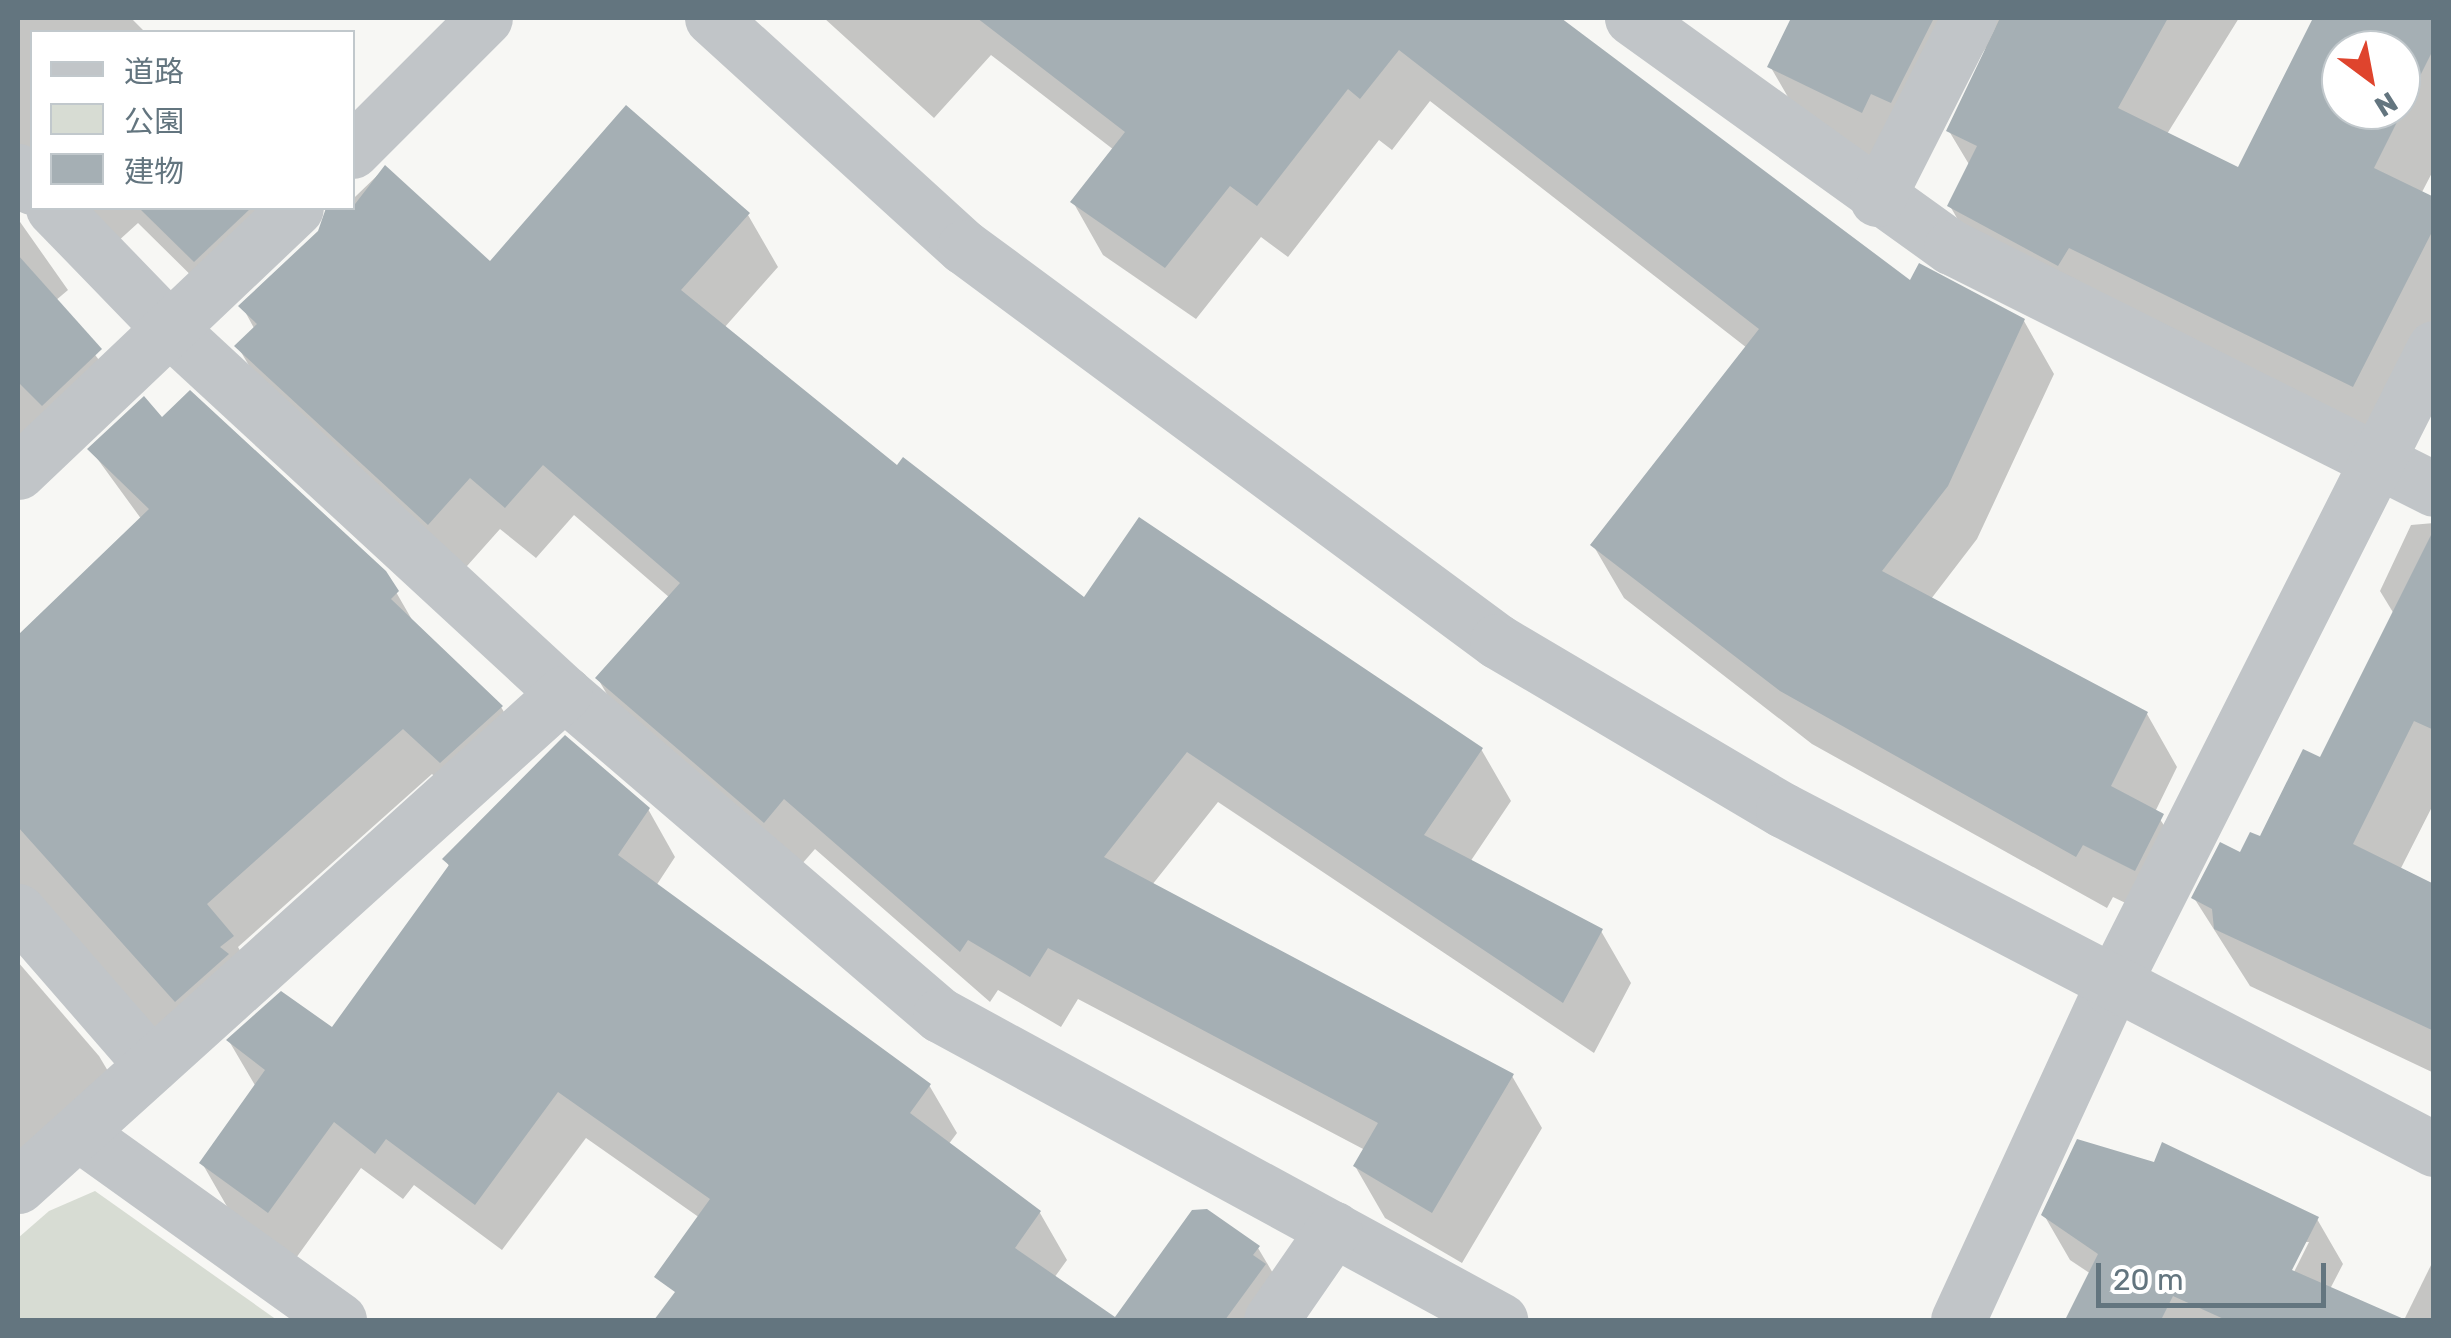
<!DOCTYPE html>
<html>
<head>
<meta charset="utf-8">
<style>
	body { margin:0 }
	#map { position:relative; width:2451px; height:1338px; overflow:hidden; background:#f7f7f4; font-family:Rubik,"Noto Sans JP",sans-serif }
	div>[style] { position:absolute }
	.green>* { inset:0; background:#d7dcd3 }
	.shadow>* { inset:0; background:#0003 }
	.building>* { inset:0; background:#a5afb4 }
	.minor>* { height:55px; margin:-27.5px; padding:0 27.5px; transform-origin:27.5px; border-radius:27.5px; background:#c1c5c8 }
	.tertiary>* { height:55px; margin:-27.5px; padding:0 27.5px; transform-origin:27.5px; border-radius:27.5px; background:#c1c5c8 }
	span { translate:-50% -50%; white-space:nowrap; text-align:center; line-height:1.15; -webkit-text-stroke:10px #fff; paint-order:stroke }
	.frame { position:absolute; inset:0; border:20px solid #63757f; pointer-events:none }
	.legend { position:absolute; left:30px; top:30px; width:325px; height:180px; box-sizing:border-box; background:#fff; border:2px solid #c1c8cc; margin:0; padding:12px 18px; list-style:none; font-size:30px; color:#63757f }
	.legend li { display:flex; align-items:center; gap:20px; height:50px }
	.legend b { width:50px; border:2px solid #c1c8cc }
	.north { position:absolute; left:2321px; top:30px; width:100px; height:100px; box-sizing:border-box; background:#fff; border:2px solid #c1c8cc; border-radius:50%; rotate:148deg; font-size:28px; font-weight:700; line-height:40px; text-align:center; color:#63757f }
	.north::after { content:''; display:block; margin:auto; width:35px; height:45px; background:#df442d; clip-path:polygon(50% 0,100% 100%,50% 72%,0 100%) }
	.scale { position:absolute; left:2096px; top:1263px; width:230px; height:45px; box-sizing:border-box; border:5px solid #63757f; border-top:0; padding-left:12px; font-size:30px; line-height:35px; white-space:nowrap; color:#63757f; -webkit-text-stroke:8px #fff; paint-order:stroke }
</style>
</head>
<body>
<div id="map">
	<div class="green">
		<i style="clip-path:polygon(95px 1191px,277px 1320px,18px 1320px,18px 1238px,49px 1211px)"></i>
	</div>
	<div class="shadow">
		<i style="clip-path:polygon(18px 18px,131px 18px,145px 32px,32px 32px,32px 190px,18px 205px)"></i>
		<i style="clip-path:polygon(824px 18px,1558px 18px,1911px 284px,2024px 321px,2054px 374px,1977px 539px,1931px 599px,2147px 714px,2177px 767px,2155px 812px,2193px 868px,2165px 922px,2113px 897px,2107px 908px,1812px 744px,1624px 598px,1593px 545px,1747px 348px,1430px 101px,1392px 150px,1379px 140px,1288px 257px,1261px 237px,1196px 319px,1103px 255px,1073px 202px,1114px 150px,991px 55px,934px 118px)"></i>
		<i style="clip-path:polygon(evenodd,1794px 18px,2239px 18px,2167px 134px,2240px 170px,2315px 18px,2434px 18px,2434px 169px,2421px 194px,2434px 200px,2434px 384px,2386px 442px,1983px 263px,1950px 206px,1970px 166px,1949px 131px,1989px 44px,1895px 168px,1803px 123px,1770px 66px,1794px 18px,2341px 50px,2401px 50px,2401px 110px,2341px 110px,2341px 50px)"></i>
		<i style="clip-path:polygon(385px 168px,490px 265px,748px 215px,778px 267px,724px 328px,898px 468px,1085px 600px,1481px 749px,1511px 801px,1470px 862px,1601px 931px,1631px 983px,1594px 1053px,1218px 802px,1152px 885px,1512px 1076px,1542px 1128px,1462px 1263px,1385px 1218px,1355px 1166px,1365px 1150px,1078px 999px,1061px 1027px,998px 990px,990px 1002px,815px 849px,794px 873px,628px 730px,598px 679px,670px 598px,574px 515px,536px 558px,500px 529px,459px 575px,268px 398px,238px 347px,255px 330px,242px 306px)"></i>
		<i style="clip-path:polygon(79px 208px,293px 208px,221px 305px,138px 223px,116px 243px)"></i>
		<i style="clip-path:polygon(18px 219px,68px 290px,55px 301px,125px 395px,18px 439px)"></i>
		<i style="clip-path:polygon(162px 420px,396px 592px,415px 625px,501px 707px,529px 754px,468px 809px,432px 774px,238px 947px,259px 984px,176px 1058px,18px 945px,18px 638px,142px 520px,91px 450px)"></i>
		<i style="clip-path:polygon(2434px 523px,2434px 803px,2400px 870px,2434px 886px,2434px 1073px,2250px 986px,2194px 898px,2261px 840px,2321px 761px,2394px 614px,2380px 591px,2411px 525px)"></i>
		<i style="clip-path:polygon(648px 809px,675px 857px,656px 886px,929px 1085px,957px 1133px,948px 1145px,1040px 1213px,1067px 1260px,1054px 1278px,1115px 1320px,803px 1320px,725px 1267px,700px 1218px,586px 1138px,502px 1250px,414px 1185px,403px 1199px,361px 1168px,296px 1258px,229px 1210px,202px 1163px,256px 1087px,229px 1041px,332px 1031px,450px 868px,445px 859px)"></i>
		<i style="clip-path:polygon(18px 962px,99px 1056px,127px 1103px,18px 1163px)"></i>
		<i style="clip-path:polygon(1194px 1213px,1258px 1248px,1286px 1295px,1286px 1320px,1115px 1320px)"></i>
		<i style="clip-path:polygon(evenodd,2044px 1215px,2317px 1219px,2343px 1264px,2330px 1289px,2400px 1320px,2068px 1320px,2091px 1274px,2070px 1260px,2044px 1215px,2304px 1242px,2309px 1242px,2289px 1282px,2285px 1280px,2304px 1242px)"></i>
		<i style="clip-path:polygon(2434px 1259px,2434px 1320px,2404px 1320px)"></i>
	</div>
	<div class="building">
		<i style="clip-path:polygon(977px 18px,1561px 18px,1910px 280px,1919px 263px,2025px 319px,1948px 486px,1882px 571px,2148px 712px,2111px 786px,2164px 814px,2135px 871px,2083px 845px,2076px 857px,1780px 691px,1590px 545px,1759px 329px,1399px 50px,1360px 99px,1348px 89px,1257px 206px,1230px 186px,1165px 268px,1070px 202px,1125px 132px)"></i>
		<i style="clip-path:polygon(1791px 18px,1934px 18px,1891px 103px,1871px 94px,1862px 113px,1767px 67px)"></i>
		<i style="clip-path:polygon(evenodd,2000px 18px,2168px 18px,2118px 108px,2238px 167px,2313px 18px,2434px 18px,2434px 48px,2374px 168px,2434px 197px,2434px 228px,2353px 387px,2069px 248px,2058px 266px,1947px 206px,1977px 146px,1946px 131px,2000px 18px,2341px 50px,2401px 50px,2401px 110px,2341px 110px,2341px 50px)"></i>
		<i style="clip-path:polygon(626px 105px,750px 213px,681px 290px,897px 465px,903px 457px,1084px 597px,1139px 517px,1483px 748px,1424px 835px,1603px 929px,1563px 1003px,1187px 752px,1104px 857px,1514px 1074px,1432px 1213px,1353px 1166px,1378px 1123px,1048px 948px,1030px 977px,968px 940px,960px 952px,784px 799px,764px 823px,595px 678px,680px 583px,543px 465px,505px 508px,470px 478px,428px 525px,234px 346px,257px 324px,238px 306px,318px 231px,326px 208px,352px 208px,385px 165px,490px 261px)"></i>
		<i style="clip-path:polygon(139px 208px,251px 208px,194px 262px)"></i>
		<i style="clip-path:polygon(18px 255px,102px 349px,42px 406px,18px 382px)"></i>
		<i style="clip-path:polygon(190px 390px,386px 571px,399px 591px,391px 599px,503px 706px,440px 763px,403px 729px,207px 904px,234px 936px,220px 947px,229px 954px,175px 1002px,18px 827px,18px 635px,149px 509px,87px 449px,144px 396px,162px 417px)"></i>
		<i style="clip-path:polygon(2434px 529px,2434px 730px,2414px 721px,2353px 844px,2434px 884px,2434px 1031px,2214px 929px,2212px 909px,2191px 898px,2220px 842px,2240px 852px,2250px 832px,2260px 836px,2303px 749px,2320px 757px)"></i>
		<i style="clip-path:polygon(565px 735px,650px 808px,618px 855px,931px 1084px,910px 1113px,1041px 1211px,1015px 1248px,1115px 1317px,1192px 1210px,1207px 1209px,1260px 1246px,1253px 1255px,1266px 1264px,1225px 1320px,654px 1320px,675px 1292px,654px 1277px,710px 1199px,558px 1092px,475px 1205px,386px 1139px,375px 1154px,334px 1122px,268px 1213px,199px 1163px,265px 1070px,226px 1040px,281px 991px,332px 1027px,449px 865px,442px 859px)"></i>
		<i style="clip-path:polygon(2077px 1139px,2154px 1162px,2162px 1142px,2319px 1217px,2292px 1270px,2406px 1320px,2226px 1320px,2173px 1296px,2161px 1320px,2065px 1320px,2098px 1254px,2041px 1215px)"></i>
	</div>
	<div class="minor">
		<i style="left:1632px;top:18px;width:393px;rotate:35.7deg"></i>
		<i style="left:1951px;top:247px;width:540px;rotate:26.61deg"></i>
		<i style="left:352px;top:151px;width:188px;rotate:-45deg"></i>
		<i style="left:18px;top:171px;width:21px;rotate:49deg"></i>
		<i style="left:1877px;top:199px;width:203px;rotate:-63.1deg"></i>
		<i style="left:53px;top:208px;width:171px;rotate:45.9deg"></i>
		<i style="left:172px;top:331px;width:534px;rotate:42.72deg"></i>
		<i style="left:564px;top:693px;width:495px;rotate:40.6deg"></i>
		<i style="left:940px;top:1015px;width:638px;rotate:28.57deg"></i>
		<i style="left:18px;top:472px;width:383px;rotate:-43.5deg"></i>
		<i style="left:18px;top:911px;width:204px;rotate:49deg"></i>
		<i style="left:78px;top:1133px;width:321px;rotate:35.6deg"></i>
		<i style="left:18px;top:1186px;width:736px;rotate:-42.08deg"></i>
		<i style="left:1271px;top:1320px;width:111px;rotate:-55.3deg"></i>
		<i style="left:1958px;top:1320px;width:366px;rotate:-65.3deg"></i>
		<i style="left:2111px;top:988px;width:717px;rotate:-63.22deg"></i>
	</div>
	<div class="tertiary">
		<i style="left:712px;top:18px;width:341px;rotate:42.3deg"></i>
		<i style="left:964px;top:247px;width:663px;rotate:36.47deg"></i>
		<i style="left:1497px;top:641px;width:332px;rotate:30.6deg"></i>
		<i style="left:1783px;top:810px;width:734px;rotate:27.51deg"></i>
	</div>
	<div class="frame"></div>
	<ul class="legend">
	<li><b style="height:12px;background:#c1c5c8"></b>道路</li>
	<li><b style="height:28px;background:#d7dcd3"></b>公園</li>
	<li><b style="height:28px;background:#a5afb4"></b>建物</li>
	</ul>
	<div class="north">N</div>
	<div class="scale">20 m</div>
</div>
</body>
</html>
